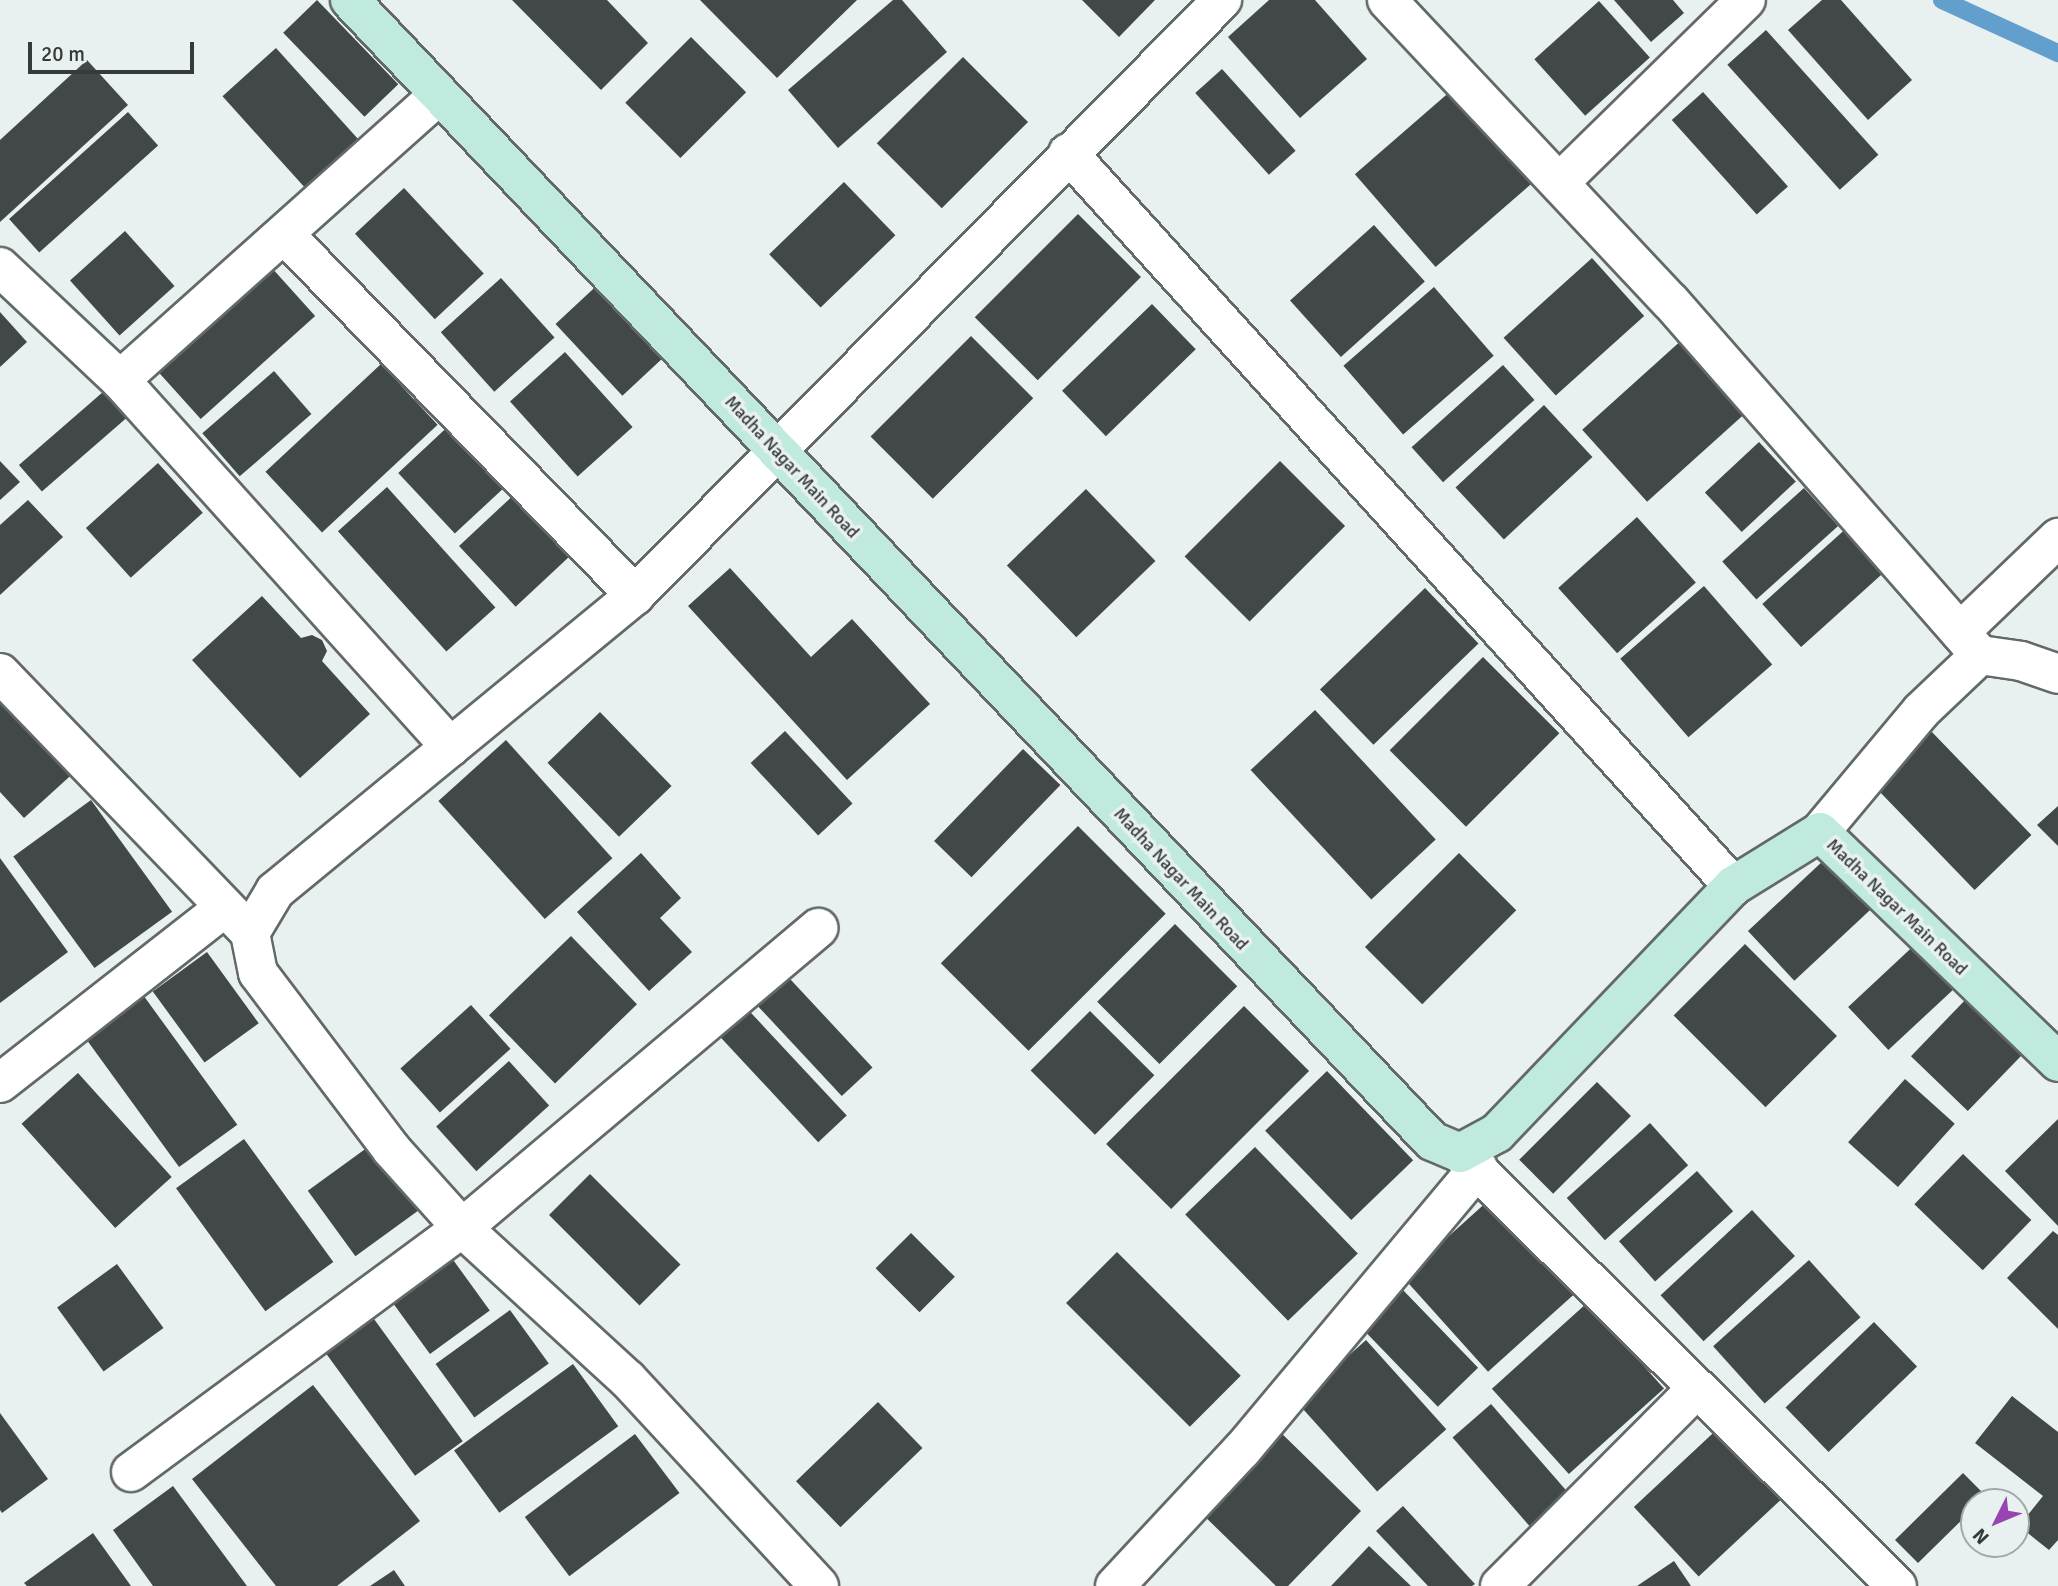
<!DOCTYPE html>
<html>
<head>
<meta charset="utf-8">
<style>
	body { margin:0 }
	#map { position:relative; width:2058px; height:1586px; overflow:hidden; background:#e8f1f0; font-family:Signika,sans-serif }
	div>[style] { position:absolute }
	.stream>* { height:18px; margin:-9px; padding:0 9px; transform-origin:9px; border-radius:9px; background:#639fcc }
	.building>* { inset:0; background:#42484a; transform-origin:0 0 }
	.roads { filter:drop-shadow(2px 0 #626968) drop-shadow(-2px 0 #626968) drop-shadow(0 2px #626968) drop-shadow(0 -2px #626968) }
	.street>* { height:38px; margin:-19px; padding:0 19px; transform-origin:19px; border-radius:19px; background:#fff }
	.secondary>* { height:38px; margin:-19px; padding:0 19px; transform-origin:19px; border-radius:19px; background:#c0eadd }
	span { translate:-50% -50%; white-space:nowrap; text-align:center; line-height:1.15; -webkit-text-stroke:7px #e8f1f0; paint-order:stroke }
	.street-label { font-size:18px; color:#363a39 }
	.north { position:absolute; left:1960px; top:1488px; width:70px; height:70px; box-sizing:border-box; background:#e8f1f0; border:2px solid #a1a8a7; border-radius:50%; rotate:227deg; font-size:19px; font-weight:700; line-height:28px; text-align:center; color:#363a39 }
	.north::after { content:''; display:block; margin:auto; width:24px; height:32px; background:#9844b2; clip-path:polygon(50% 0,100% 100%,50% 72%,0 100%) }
	.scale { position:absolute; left:28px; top:42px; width:166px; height:32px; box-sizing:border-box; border:4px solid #363a39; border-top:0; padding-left:9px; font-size:21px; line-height:24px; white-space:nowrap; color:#363a39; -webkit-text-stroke:5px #e8f1f0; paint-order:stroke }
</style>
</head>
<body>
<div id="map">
	<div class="stream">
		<i style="left:1942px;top:0;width:128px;rotate:24.6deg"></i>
	</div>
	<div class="building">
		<i style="left:317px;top:0;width:117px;height:47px;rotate:46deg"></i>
		<i style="clip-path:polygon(512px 0,607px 0,648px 43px,601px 90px)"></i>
		<i style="clip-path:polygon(700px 0,857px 0,777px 78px)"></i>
		<i style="clip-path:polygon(893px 0,902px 0,947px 52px,838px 148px,788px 90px)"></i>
		<i style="clip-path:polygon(1082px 0,1155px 0,1119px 37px)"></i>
		<i style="clip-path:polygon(1269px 0,1315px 0,1367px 59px,1300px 118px,1228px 37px)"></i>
		<i style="clip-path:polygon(1614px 0,1673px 0,1684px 13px,1651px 42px)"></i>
		<i style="clip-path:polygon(1822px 0,1841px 0,1912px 80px,1868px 120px,1788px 30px)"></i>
		<i style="left:1599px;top:1px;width:76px;height:87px;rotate:48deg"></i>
		<i style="left:1766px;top:30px;width:168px;height:52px;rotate:48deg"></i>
		<i style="left:691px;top:37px;width:78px;height:93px;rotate:45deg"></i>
		<i style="left:276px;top:48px;width:129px;height:72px;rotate:48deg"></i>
		<i style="left:963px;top:57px;width:92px;height:122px;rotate:45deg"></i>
		<i style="clip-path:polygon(87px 60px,128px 105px,0 222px,0 140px)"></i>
		<i style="left:1222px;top:69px;width:110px;height:36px;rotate:48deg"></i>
		<i style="left:1453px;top:89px;width:123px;height:130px;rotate:49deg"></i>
		<i style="left:1703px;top:92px;width:127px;height:42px;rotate:48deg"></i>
		<i style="left:128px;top:112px;width:45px;height:160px;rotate:48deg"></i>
		<i style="left:844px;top:182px;width:74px;height:104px;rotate:46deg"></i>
		<i style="left:404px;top:188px;width:117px;height:67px;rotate:47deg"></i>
		<i style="left:1078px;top:214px;width:89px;height:146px;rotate:45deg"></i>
		<i style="left:1374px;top:225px;width:76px;height:113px;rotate:48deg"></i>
		<i style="left:125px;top:231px;width:74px;height:74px;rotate:48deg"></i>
		<i style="left:1592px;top:258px;width:78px;height:119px;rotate:48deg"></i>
		<i style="left:271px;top:267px;width:66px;height:154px;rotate:48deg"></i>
		<i style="left:606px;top:277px;width:98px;height:69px;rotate:47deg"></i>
		<i style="left:501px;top:278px;width:80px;height:81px;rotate:48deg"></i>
		<i style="left:1434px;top:287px;width:91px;height:120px;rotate:49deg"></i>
		<i style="left:1152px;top:304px;width:63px;height:125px;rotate:46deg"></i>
		<i style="clip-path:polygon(0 312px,27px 342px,0 367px)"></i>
		<i style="left:971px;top:336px;width:88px;height:142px;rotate:45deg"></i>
		<i style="left:1684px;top:338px;width:97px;height:137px;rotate:48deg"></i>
		<i style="left:565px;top:352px;width:101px;height:74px;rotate:48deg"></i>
		<i style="left:381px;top:364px;width:83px;height:158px;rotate:47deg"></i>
		<i style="left:1503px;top:365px;width:47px;height:123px;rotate:48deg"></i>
		<i style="left:274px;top:371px;width:57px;height:95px;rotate:49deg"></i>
		<i style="left:111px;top:385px;width:35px;height:122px;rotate:49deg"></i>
		<i style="left:1544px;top:405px;width:71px;height:121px;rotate:47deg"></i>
		<i style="left:456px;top:419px;width:83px;height:79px;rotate:47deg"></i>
		<i style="left:1759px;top:442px;width:54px;height:74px;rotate:47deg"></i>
		<i style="clip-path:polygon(0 461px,20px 482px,0 500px)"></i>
		<i style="left:1280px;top:461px;width:92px;height:135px;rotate:45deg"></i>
		<i style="left:158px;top:463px;width:67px;height:97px;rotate:48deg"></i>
		<i style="left:387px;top:487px;width:162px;height:66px;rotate:48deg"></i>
		<i style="left:1804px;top:488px;width:51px;height:110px;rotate:48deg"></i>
		<i style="left:1086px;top:489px;width:100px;height:110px;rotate:46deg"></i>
		<i style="left:519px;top:490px;width:83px;height:82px;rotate:47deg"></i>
		<i style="clip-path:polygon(28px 500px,63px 537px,0 595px,0 525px)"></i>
		<i style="left:1637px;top:517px;width:88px;height:106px;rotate:48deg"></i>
		<i style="left:1850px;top:525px;width:58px;height:118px;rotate:48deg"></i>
		<i style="clip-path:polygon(730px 568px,811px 657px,852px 619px,930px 704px,847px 780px,688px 606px)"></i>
		<i style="left:1704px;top:586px;width:104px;height:111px;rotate:49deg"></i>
		<i style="left:1425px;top:588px;width:77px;height:146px;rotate:46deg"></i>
		<i style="clip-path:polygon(262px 596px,301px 638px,312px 635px,322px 640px,327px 651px,322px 661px,370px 714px,300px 778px,192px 660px)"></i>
		<i style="left:1483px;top:657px;width:108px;height:132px;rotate:45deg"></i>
		<i style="clip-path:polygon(0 681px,79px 768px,24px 818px,0 792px)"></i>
		<i style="left:1315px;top:710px;width:177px;height:88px;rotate:47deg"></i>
		<i style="left:600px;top:712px;width:103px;height:73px;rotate:46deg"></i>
		<i style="left:1930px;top:730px;width:146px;height:79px;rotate:46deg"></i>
		<i style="left:785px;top:731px;width:99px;height:47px;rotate:47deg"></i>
		<i style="left:506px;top:740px;width:159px;height:91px;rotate:48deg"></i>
		<i style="left:1023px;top:749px;width:52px;height:128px;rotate:44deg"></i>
		<i style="left:91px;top:800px;width:138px;height:96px;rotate:54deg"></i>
		<i style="clip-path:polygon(2058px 806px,2058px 846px,2037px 825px)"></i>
		<i style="left:1078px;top:826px;width:124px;height:194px;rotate:45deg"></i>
		<i style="clip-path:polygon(641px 853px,681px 898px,660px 918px,692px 952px,649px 991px,577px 912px)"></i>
		<i style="left:1459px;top:853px;width:81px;height:133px;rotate:45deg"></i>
		<i style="clip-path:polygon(0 858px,68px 952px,0 1003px)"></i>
		<i style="left:1824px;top:860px;width:68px;height:104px;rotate:47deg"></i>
		<i style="left:1175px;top:924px;width:88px;height:110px;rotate:45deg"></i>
		<i style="left:571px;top:936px;width:95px;height:114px;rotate:46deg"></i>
		<i style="left:1922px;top:938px;width:59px;height:101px;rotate:47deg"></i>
		<i style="left:1745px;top:944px;width:130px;height:101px;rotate:45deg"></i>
		<i style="left:207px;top:952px;width:88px;height:67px;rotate:54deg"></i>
		<i style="left:777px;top:965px;width:140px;height:42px;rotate:47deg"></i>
		<i style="left:138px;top:988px;width:169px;height:72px;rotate:54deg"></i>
		<i style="left:1970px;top:995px;width:79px;height:85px;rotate:44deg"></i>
		<i style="left:739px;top:1000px;width:158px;height:39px;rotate:47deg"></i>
		<i style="left:471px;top:1005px;width:59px;height:95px;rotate:48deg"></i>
		<i style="left:1244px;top:1006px;width:92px;height:195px;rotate:45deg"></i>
		<i style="left:1090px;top:1011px;width:91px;height:84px;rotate:45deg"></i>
		<i style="left:509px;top:1061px;width:60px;height:98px;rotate:48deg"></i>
		<i style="left:1327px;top:1071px;width:124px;height:86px;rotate:46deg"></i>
		<i style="left:78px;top:1073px;width:140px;height:76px;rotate:48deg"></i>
		<i style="left:1905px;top:1079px;width:67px;height:85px;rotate:42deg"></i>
		<i style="left:1597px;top:1082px;width:48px;height:110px;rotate:45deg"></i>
		<i style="clip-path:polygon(2058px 1119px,2058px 1226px,2005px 1171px)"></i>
		<i style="left:1650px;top:1123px;width:57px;height:112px;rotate:48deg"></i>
		<i style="left:244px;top:1139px;width:152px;height:84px;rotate:54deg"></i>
		<i style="left:379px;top:1139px;width:81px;height:88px;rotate:54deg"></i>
		<i style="left:1255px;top:1147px;width:148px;height:97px;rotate:46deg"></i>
		<i style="left:1963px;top:1154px;width:95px;height:70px;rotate:44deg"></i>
		<i style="left:1697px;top:1171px;width:54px;height:105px;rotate:48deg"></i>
		<i style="left:590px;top:1174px;width:128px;height:58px;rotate:45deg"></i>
		<i style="left:1490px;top:1199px;width:127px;height:117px;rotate:48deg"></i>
		<i style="left:1752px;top:1210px;width:63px;height:125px;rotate:47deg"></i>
		<i style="clip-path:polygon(2053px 1231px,2058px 1235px,2058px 1329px,2007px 1278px)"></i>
		<i style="left:911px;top:1233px;width:62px;height:50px;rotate:45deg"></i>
		<i style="left:1117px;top:1252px;width:175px;height:72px;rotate:45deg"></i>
		<i style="left:451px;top:1257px;width:66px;height:74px;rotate:54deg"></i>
		<i style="left:1809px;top:1260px;width:77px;height:129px;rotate:48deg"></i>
		<i style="left:117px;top:1264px;width:79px;height:74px;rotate:54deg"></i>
		<i style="left:1401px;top:1288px;width:111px;height:56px;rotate:46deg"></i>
		<i style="left:1587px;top:1303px;width:115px;height:128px;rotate:48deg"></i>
		<i style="left:510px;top:1310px;width:66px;height:92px;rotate:54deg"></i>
		<i style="left:374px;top:1319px;width:151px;height:59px;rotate:54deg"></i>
		<i style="left:1874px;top:1322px;width:62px;height:123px;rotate:46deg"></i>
		<i style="left:1366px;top:1340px;width:120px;height:93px;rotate:48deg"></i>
		<i style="left:573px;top:1364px;width:77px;height:147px;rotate:54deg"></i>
		<i style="clip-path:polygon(313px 1385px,420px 1521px,337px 1586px,276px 1586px,192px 1479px)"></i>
		<i style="clip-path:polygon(2012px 1396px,2058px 1432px,2058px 1540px,2049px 1550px,2019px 1526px,2043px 1496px,1975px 1443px)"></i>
		<i style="left:878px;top:1402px;width:64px;height:114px;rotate:46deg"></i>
		<i style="left:1491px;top:1404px;width:123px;height:51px;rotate:49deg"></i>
		<i style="clip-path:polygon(0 1413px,48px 1479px,2px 1513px,0 1510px)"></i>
		<i style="left:1726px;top:1421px;width:95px;height:126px;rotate:47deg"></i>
		<i style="clip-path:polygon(1273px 1425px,1361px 1511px,1288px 1586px,1276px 1586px,1194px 1506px)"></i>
		<i style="left:635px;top:1434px;width:74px;height:138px;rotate:53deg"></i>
		<i style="clip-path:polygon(1963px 1473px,1986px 1496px,1974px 1502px,1974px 1508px,1918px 1563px,1895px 1540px)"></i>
		<i style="clip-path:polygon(173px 1486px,247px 1586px,153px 1586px,113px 1530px)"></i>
		<i style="clip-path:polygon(1403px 1506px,1475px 1584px,1472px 1586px,1428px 1586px,1376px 1531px)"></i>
		<i style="clip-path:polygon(93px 1533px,131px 1586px,27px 1586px,24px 1583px)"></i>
		<i style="clip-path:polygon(1369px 1546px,1411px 1586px,1331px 1586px)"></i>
		<i style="clip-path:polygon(1674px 1561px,1691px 1586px,1637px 1586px)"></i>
		<i style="clip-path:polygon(394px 1570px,405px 1586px,370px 1586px)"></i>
	</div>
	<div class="roads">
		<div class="street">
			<i style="left:1387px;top:0;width:413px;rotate:46.8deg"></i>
			<i style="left:1670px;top:301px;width:471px;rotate:48.8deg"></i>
			<i style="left:1068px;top:153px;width:990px;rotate:47.78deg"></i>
			<i style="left:1560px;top:182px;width:260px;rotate:-44.4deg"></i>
			<i style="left:284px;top:234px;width:504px;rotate:45.8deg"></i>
			<i style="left:0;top:267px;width:165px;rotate:43.3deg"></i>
			<i style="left:120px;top:380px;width:494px;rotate:48deg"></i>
			<i style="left:120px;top:380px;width:428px;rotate:-41.8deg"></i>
			<i style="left:1960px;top:632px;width:136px;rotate:-43.8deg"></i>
			<i style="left:0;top:673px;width:361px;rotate:46.1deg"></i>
			<i style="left:1820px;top:832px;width:158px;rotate:-50.1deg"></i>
			<i style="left:1921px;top:711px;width:81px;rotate:-43.5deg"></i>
			<i style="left:1980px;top:655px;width:41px;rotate:8.3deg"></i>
			<i style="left:2021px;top:661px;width:39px;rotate:19deg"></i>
			<i style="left:0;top:1083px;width:283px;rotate:-38deg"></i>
			<i style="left:1460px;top:1153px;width:615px;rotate:44.74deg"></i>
			<i style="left:131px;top:1472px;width:411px;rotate:-36.4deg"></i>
			<i style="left:462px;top:1228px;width:466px;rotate:-40.1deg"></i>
			<i style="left:819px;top:1586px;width:282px;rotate:-132.8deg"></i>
			<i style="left:627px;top:1379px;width:224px;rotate:-137.5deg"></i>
			<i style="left:462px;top:1228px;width:105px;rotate:-131.9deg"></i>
			<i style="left:392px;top:1150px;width:222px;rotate:-127.1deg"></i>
			<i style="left:258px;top:973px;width:41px;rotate:-101.3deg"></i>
			<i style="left:250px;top:933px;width:49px;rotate:-59.2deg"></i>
			<i style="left:275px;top:891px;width:466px;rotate:-39.4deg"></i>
			<i style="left:635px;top:595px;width:836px;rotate:-45.39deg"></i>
			<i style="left:1115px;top:1586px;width:186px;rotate:-47deg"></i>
			<i style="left:1242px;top:1450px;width:368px;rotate:-50.1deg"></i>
			<i style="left:1500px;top:1586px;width:278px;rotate:-45.1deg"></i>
		</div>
		<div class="secondary">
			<i style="left:350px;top:0;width:1572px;rotate:46.52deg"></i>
			<i style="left:1432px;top:1141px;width:30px;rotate:23deg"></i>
			<i style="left:1460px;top:1153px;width:42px;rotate:-28.4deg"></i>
			<i style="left:1497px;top:1133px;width:342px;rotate:-46.3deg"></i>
			<i style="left:1733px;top:886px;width:102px;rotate:-31.8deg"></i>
			<i style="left:1820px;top:832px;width:331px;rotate:44deg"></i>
		</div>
	</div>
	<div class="street-label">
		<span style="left:792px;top:467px;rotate:47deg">Madha Nagar Main Road</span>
		<span style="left:1181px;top:879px;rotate:47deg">Madha Nagar Main Road</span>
		<span style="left:1897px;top:907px;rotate:44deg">Madha Nagar Main Road</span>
	</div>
	<div class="north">N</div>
	<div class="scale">20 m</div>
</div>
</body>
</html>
